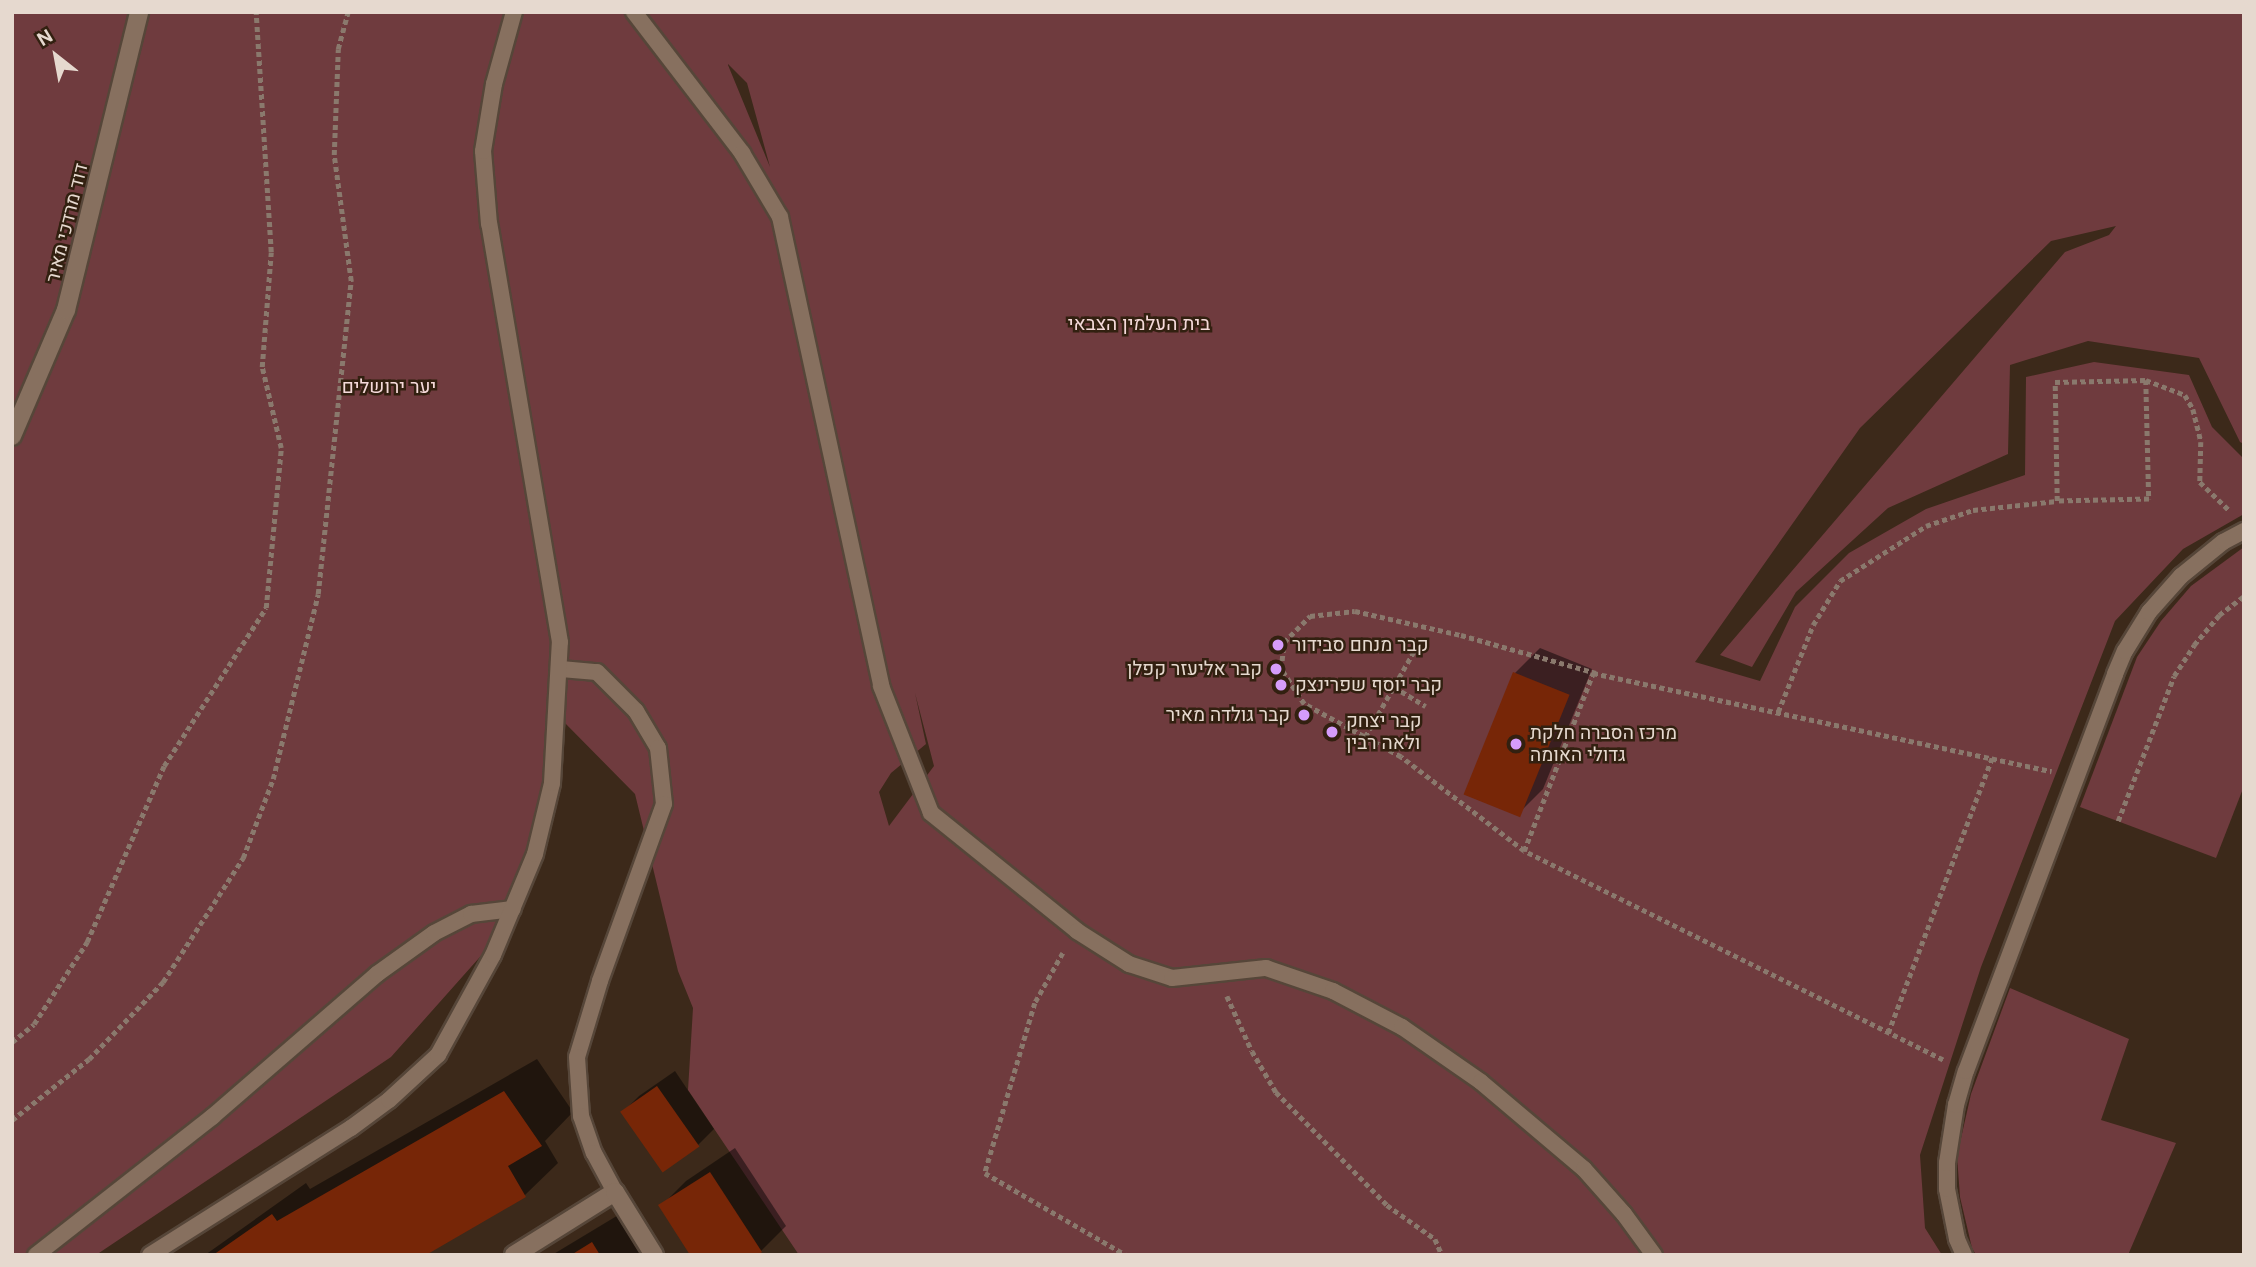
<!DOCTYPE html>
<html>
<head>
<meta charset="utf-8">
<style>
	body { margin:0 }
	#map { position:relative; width:2256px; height:1267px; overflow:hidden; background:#3c291a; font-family:"DM Sans",Heebo,sans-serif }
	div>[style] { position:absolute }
	.green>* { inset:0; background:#6f3b3e }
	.shadow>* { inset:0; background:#0007 }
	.building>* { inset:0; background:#772607; transform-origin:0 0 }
	.path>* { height:4.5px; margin-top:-2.25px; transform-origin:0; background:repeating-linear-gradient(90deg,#8a796d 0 5px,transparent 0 8.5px) }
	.roads { filter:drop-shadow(2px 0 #564639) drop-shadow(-2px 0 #564639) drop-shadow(0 2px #564639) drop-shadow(0 -2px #564639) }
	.service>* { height:16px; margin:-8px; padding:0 8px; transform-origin:8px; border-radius:8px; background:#87705f }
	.minor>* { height:18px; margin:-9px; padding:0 9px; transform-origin:9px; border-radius:9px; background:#87705f }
	.dots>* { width:19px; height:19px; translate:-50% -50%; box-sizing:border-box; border:4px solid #322010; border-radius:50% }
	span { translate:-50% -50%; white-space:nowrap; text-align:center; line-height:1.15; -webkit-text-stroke:5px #322010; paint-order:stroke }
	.street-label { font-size:19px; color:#e6d9cf }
	.park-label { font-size:19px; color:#f5dada }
	.poi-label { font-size:19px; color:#e6d9cf }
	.left { translate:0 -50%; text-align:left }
	.right { translate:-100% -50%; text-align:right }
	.frame { position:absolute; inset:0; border:14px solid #e6d9cf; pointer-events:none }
	.north { position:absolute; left:21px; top:21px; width:70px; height:70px; -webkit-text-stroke:5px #322010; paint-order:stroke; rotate:329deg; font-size:19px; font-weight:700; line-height:28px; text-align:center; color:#e6d9cf }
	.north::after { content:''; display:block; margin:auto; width:24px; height:32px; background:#e6d9cf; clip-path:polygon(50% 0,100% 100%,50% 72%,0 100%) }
</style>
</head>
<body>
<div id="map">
	<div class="green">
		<i style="clip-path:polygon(evenodd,12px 12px,2244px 12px,2244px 444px,2240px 442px,2199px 358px,2088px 341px,2010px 365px,2008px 454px,1888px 508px,1796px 592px,1752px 667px,1720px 655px,2065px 252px,2109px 235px,2116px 226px,2051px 241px,1860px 428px,1695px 662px,1760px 681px,1795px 607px,1849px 553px,1926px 509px,2025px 475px,2026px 377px,2094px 362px,2189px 375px,2212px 427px,2244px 459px,2244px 514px,2183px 549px,2115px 621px,1981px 967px,1920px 1155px,1925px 1228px,1942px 1255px,799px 1255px,688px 1090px,693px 1008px,678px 971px,635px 794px,562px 720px,528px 856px,487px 949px,391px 1057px,96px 1255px,12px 1255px,12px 12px,728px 64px,747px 83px,770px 167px,728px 65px,728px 64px,12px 12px,915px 693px,934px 766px,889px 826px,879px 792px,891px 773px,926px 744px,915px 693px)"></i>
		<i style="clip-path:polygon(2244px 547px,2244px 786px,2216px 858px,2080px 807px,2137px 657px,2161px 621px,2191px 586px)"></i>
		<i style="clip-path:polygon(2010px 988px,2129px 1039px,2101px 1120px,2176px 1143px,2128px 1255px,1976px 1255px,1972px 1248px,1960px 1197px,1957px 1156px,1971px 1094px)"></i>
	</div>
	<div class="shadow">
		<i style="clip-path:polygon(1540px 648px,1592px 669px,1543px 789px,1518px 814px,1515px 673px)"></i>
		<i style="clip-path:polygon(537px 1059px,573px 1112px,545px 1141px,558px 1163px,525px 1195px,422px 1255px,205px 1255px,306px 1183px,310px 1189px)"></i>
		<i style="clip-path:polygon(675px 1071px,714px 1129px,697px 1146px,622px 1113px,639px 1096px)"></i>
		<i style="clip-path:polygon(735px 1148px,786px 1226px,761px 1251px,661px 1206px,686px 1181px)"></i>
		<i style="clip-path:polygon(625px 1211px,652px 1255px,552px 1255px)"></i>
	</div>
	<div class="building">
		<i style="left:1513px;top:672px;width:61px;height:132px;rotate:22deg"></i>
		<i style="left:657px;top:1086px;width:74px;height:45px;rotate:55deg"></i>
		<i style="clip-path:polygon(504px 1091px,542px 1146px,508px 1166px,526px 1197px,426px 1255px,213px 1255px,272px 1214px,277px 1221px)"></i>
		<i style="clip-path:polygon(710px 1172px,762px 1252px,758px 1255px,690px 1255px,658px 1205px)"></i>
		<i style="clip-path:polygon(592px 1242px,600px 1255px,571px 1255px)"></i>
	</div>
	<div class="path">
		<i style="left:2146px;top:380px;width:119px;rotate:88.6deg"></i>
		<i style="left:2149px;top:499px;width:92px;rotate:178.8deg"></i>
		<i style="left:2057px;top:501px;width:119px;rotate:-91deg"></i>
		<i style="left:2055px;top:382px;width:91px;rotate:-1.3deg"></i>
		<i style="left:2146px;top:380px;width:42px;rotate:21deg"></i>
		<i style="left:2185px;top:395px;width:16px;rotate:60deg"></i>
		<i style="left:2193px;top:409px;width:34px;rotate:76deg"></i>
		<i style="left:2201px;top:442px;width:40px;rotate:91.4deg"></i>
		<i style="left:2200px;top:482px;width:42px;rotate:44deg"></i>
		<i style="left:1394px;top:687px;width:37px;rotate:31deg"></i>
		<i style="left:1778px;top:712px;width:94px;rotate:-68.1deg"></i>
		<i style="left:1813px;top:625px;width:52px;rotate:-58.5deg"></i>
		<i style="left:1840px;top:581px;width:102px;rotate:-32.6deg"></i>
		<i style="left:1926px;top:526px;width:50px;rotate:-18.8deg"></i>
		<i style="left:1973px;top:510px;width:84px;rotate:-6.1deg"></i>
		<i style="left:1365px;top:737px;width:99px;rotate:-60.3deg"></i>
		<i style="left:2118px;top:821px;width:155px;rotate:-68.9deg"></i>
		<i style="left:2174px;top:676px;width:37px;rotate:-57deg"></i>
		<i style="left:2194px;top:645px;width:39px;rotate:-50deg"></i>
		<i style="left:2219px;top:615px;width:31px;rotate:-37deg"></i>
		<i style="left:1524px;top:851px;width:155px;rotate:-142.6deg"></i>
		<i style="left:1401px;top:757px;width:111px;rotate:-151.3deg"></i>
		<i style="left:1304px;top:704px;width:42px;rotate:-123.3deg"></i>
		<i style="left:1281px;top:669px;width:27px;rotate:-84deg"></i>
		<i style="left:1284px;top:642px;width:37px;rotate:-45deg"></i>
		<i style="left:1310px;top:616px;width:45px;rotate:-6.3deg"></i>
		<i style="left:1355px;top:611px;width:109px;rotate:12.8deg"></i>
		<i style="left:1461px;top:635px;width:140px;rotate:15.7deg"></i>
		<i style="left:1063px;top:953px;width:57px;rotate:119.2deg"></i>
		<i style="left:1035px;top:1003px;width:177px;rotate:106.4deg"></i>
		<i style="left:985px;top:1173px;width:163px;rotate:30.2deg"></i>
		<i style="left:1227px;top:996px;width:60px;rotate:65.6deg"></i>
		<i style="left:1252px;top:1051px;width:48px;rotate:59.7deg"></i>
		<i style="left:1276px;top:1092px;width:158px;rotate:45.5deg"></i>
		<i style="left:1387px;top:1205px;width:59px;rotate:35.3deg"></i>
		<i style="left:1435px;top:1239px;width:17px;rotate:66deg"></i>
		<i style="left:1888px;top:1033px;width:294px;rotate:-69.3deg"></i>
		<i style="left:12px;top:1042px;width:28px;rotate:-39deg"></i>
		<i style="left:34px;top:1024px;width:98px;rotate:-57.1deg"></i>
		<i style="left:87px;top:942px;width:192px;rotate:-66.4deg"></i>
		<i style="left:164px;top:766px;width:188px;rotate:-57.2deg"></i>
		<i style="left:266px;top:608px;width:161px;rotate:-84.6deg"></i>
		<i style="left:281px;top:448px;width:83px;rotate:-103.2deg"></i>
		<i style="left:262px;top:367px;width:115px;rotate:-85.5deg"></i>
		<i style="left:271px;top:252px;width:240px;rotate:-93.6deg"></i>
		<i style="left:1943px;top:1060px;width:468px;rotate:-153.5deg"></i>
		<i style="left:1524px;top:851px;width:191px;rotate:-68.8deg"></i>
		<i style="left:1593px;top:673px;width:469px;rotate:12.1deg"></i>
		<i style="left:12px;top:1120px;width:98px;rotate:-38.4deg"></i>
		<i style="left:89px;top:1059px;width:107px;rotate:-46.1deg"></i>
		<i style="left:163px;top:982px;width:148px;rotate:-57.2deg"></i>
		<i style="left:243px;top:858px;width:85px;rotate:-69.2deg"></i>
		<i style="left:273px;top:779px;width:190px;rotate:-76.3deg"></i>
		<i style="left:318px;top:594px;width:315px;rotate:-84deg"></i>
		<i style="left:351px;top:281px;width:127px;rotate:-97.7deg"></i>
		<i style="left:334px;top:155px;width:106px;rotate:-87.8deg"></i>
		<i style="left:338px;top:49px;width:38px;rotate:-75deg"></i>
	</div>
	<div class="roads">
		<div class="service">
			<i style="left:634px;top:12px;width:178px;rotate:52.5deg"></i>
			<i style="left:742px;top:153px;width:74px;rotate:59.3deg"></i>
			<i style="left:780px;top:217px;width:480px;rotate:77.8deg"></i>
			<i style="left:881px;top:686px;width:136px;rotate:68.5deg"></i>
			<i style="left:931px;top:813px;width:188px;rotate:38.9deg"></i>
			<i style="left:1077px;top:931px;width:62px;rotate:32.4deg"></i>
			<i style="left:1129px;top:964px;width:45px;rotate:18deg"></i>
			<i style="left:1172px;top:978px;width:95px;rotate:-6.1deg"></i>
			<i style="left:1266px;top:968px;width:71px;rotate:18.9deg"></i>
			<i style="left:1333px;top:991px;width:78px;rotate:27.6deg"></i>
			<i style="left:1402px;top:1027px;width:96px;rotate:34.8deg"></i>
			<i style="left:1481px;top:1082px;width:135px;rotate:40.2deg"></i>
			<i style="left:1584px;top:1169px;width:60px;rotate:48.4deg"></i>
			<i style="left:1624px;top:1214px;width:51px;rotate:53.8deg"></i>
			<i style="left:561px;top:669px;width:36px;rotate:5deg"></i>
			<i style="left:597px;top:672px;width:55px;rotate:45deg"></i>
			<i style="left:636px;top:711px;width:43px;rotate:59.3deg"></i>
			<i style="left:658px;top:748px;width:56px;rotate:83.9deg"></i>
			<i style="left:664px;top:804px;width:188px;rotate:109.9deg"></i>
			<i style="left:600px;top:981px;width:79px;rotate:106.8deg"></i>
			<i style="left:577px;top:1057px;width:59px;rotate:86.1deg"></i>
			<i style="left:581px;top:1116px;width:39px;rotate:71deg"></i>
			<i style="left:594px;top:1153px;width:44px;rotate:61.7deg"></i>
			<i style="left:36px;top:1255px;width:224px;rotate:-38.1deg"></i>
			<i style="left:212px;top:1117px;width:218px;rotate:-40.9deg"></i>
			<i style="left:377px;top:974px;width:70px;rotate:-35.7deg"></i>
			<i style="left:434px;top:933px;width:42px;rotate:-27.2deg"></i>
			<i style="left:471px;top:914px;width:42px;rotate:-6.8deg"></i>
			<i style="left:150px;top:1255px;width:238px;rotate:-32.3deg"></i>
			<i style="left:351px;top:1128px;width:47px;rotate:-36.4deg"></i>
			<i style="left:389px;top:1100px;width:67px;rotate:-42.6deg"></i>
			<i style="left:438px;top:1055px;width:114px;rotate:-61.2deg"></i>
			<i style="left:493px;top:955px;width:109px;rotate:-67.4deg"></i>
			<i style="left:535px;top:854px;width:73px;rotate:-76.5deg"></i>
			<i style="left:552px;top:783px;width:141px;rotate:-86.8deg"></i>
			<i style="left:560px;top:642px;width:424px;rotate:-99.6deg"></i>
			<i style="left:489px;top:224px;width:73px;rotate:-94.7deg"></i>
			<i style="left:483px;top:151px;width:68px;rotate:-80.7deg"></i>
			<i style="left:494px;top:84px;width:75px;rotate:-74.5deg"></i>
			<i style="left:1964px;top:1255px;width:17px;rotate:-114deg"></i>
			<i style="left:1957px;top:1239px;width:51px;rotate:-101.3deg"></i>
			<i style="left:1947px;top:1189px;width:26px;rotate:-90deg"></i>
			<i style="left:1947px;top:1163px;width:59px;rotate:-81.2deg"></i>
			<i style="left:1956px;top:1105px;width:35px;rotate:-74deg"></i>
			<i style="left:1966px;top:1071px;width:424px;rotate:-69.4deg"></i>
			<i style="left:2115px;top:674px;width:25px;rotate:-67deg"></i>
			<i style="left:2125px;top:651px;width:46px;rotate:-58.4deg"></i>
			<i style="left:2149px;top:612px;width:48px;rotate:-48.4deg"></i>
			<i style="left:2181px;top:576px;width:54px;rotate:-39deg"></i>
			<i style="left:2223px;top:542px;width:24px;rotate:-28deg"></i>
		</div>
		<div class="minor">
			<i style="left:12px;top:436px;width:137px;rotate:-66.8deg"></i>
			<i style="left:66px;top:310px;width:307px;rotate:-76.2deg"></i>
			<i style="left:514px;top:1255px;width:119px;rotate:-32deg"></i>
			<i style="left:615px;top:1192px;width:74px;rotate:58.2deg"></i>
		</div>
	</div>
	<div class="dots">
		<i style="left:1278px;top:645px;background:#d59cfb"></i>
		<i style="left:1276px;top:669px;background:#d59cfb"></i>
		<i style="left:1281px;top:685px;background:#d59cfb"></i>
		<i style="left:1304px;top:715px;background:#d59cfb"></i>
		<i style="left:1332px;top:732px;background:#d59cfb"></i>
		<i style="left:1516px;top:744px;background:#d59cfb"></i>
	</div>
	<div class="street-label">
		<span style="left:67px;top:223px;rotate:-76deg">דוד מרדכי מאיר</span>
	</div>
	<div class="park-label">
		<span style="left:1139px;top:324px">בית העלמין הצבאי</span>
		<span style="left:389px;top:387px">יער ירושלים</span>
	</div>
	<div class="poi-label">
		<span class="left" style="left:1292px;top:645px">קבר מנחם סבידור</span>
		<span class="right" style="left:1262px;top:669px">קבר אליעזר קפלן</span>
		<span class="left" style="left:1295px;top:685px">קבר יוסף שפרינצק</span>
		<span class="right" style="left:1290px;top:715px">קבר גולדה מאיר</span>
		<span class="left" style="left:1346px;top:732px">קבר יצחק<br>ולאה רבין</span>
		<span class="left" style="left:1530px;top:744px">מרכז הסברה חלקת<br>גדולי האומה</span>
	</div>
	<div class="frame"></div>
	<div class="north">N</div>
</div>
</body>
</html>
